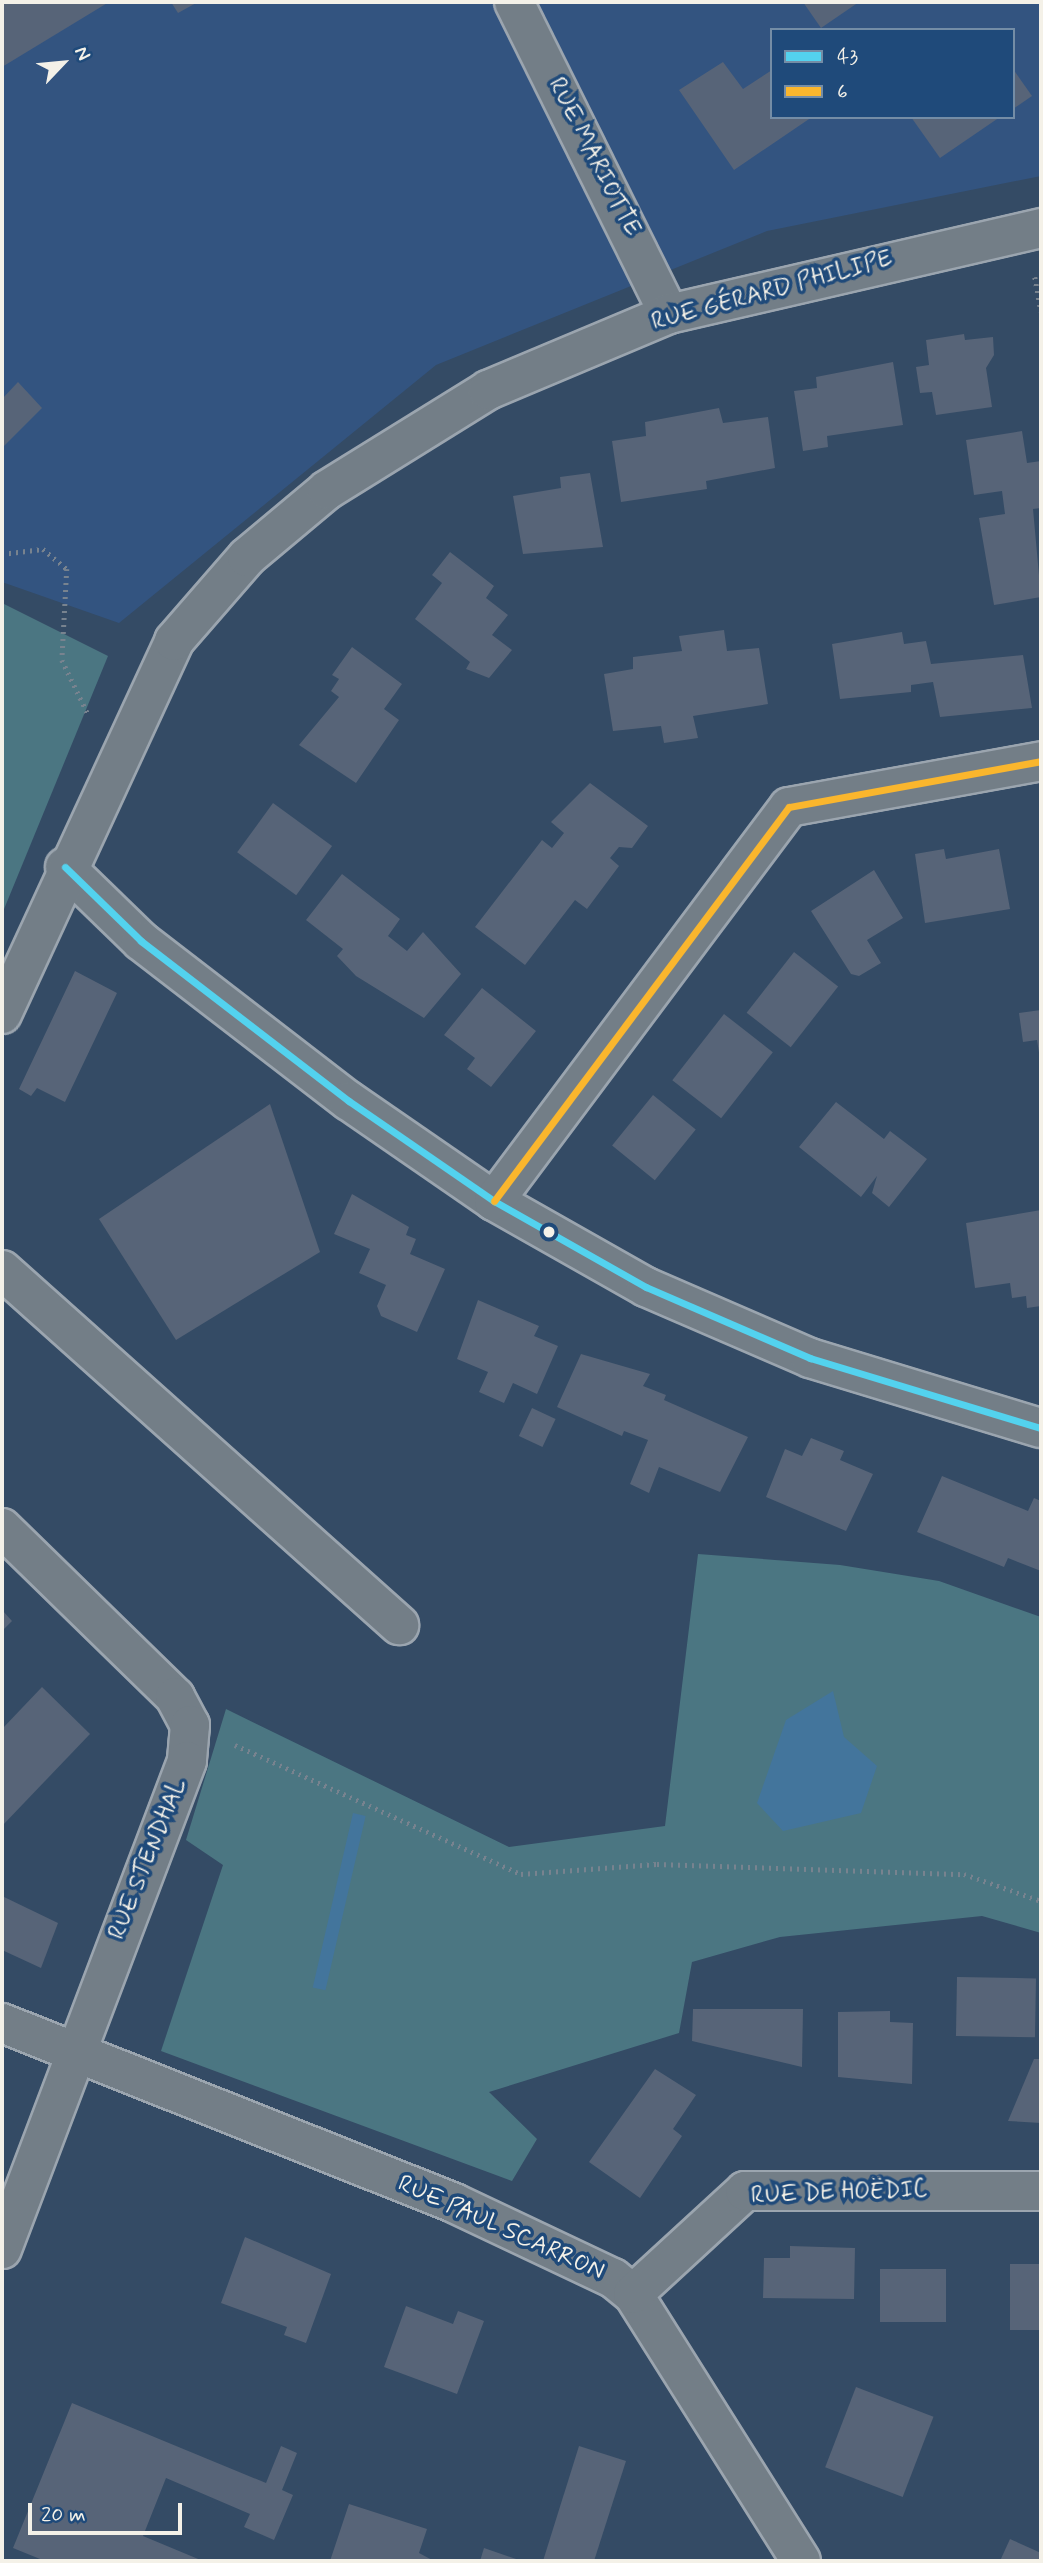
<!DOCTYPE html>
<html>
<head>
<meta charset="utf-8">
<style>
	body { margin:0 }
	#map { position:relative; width:1043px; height:2563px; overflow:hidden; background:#344b65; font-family:Mynerve,sans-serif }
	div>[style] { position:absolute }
	.built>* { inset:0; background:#335480 }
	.green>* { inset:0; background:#4b7682 }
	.water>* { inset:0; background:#43759c; transform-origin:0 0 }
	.building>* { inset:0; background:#576478; transform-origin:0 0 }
	.path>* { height:4.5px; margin-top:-2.25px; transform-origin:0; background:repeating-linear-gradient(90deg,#78838f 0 2px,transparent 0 7px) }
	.roads { filter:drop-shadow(2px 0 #9ba5af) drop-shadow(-2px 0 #9ba5af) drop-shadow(0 2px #9ba5af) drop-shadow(0 -2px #9ba5af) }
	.minor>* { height:38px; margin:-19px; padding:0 19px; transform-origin:19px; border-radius:19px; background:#737e87 }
	.bus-1>* { height:7px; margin:-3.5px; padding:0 3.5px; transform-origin:3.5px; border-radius:3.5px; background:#53d2ee }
	.bus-2>* { height:7px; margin:-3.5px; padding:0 3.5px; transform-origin:3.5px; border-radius:3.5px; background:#fab62d }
	.dots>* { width:19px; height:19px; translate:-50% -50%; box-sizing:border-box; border:4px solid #1f4a7a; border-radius:50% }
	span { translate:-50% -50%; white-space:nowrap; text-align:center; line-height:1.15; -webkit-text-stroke:7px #1f4a7a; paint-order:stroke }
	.street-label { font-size:24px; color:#f4f1e8 }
	.frame { position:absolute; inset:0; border:4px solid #f4f1e8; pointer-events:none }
	.legend { position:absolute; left:770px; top:28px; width:245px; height:91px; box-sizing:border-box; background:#1f4a7a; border:2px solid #748da6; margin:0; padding:9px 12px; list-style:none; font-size:21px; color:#f4f1e8 }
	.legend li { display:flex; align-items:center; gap:14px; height:35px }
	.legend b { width:35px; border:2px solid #748da6 }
	.north { position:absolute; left:28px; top:28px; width:70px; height:70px; -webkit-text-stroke:5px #1f4a7a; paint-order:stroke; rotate:64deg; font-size:19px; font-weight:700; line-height:28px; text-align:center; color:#f4f1e8 }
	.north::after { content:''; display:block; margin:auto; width:24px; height:32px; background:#f4f1e8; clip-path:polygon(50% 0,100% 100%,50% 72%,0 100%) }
	.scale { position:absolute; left:28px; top:2503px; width:154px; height:32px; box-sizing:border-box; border:4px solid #f4f1e8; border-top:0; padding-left:9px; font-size:21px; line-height:24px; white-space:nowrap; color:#f4f1e8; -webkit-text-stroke:5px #1f4a7a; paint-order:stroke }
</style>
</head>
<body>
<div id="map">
	<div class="built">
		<i style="clip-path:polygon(evenodd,2px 2px,1041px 2px,1041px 176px,767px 231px,436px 365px,119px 623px,2px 582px,2px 2px,772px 30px,1013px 30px,1013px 117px,772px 117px,772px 30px)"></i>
	</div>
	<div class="green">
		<i style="clip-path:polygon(2px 603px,108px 656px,2px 914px)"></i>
		<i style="clip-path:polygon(698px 1554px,840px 1565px,939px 1581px,1041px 1617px,1041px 1933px,982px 1916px,780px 1937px,692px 1962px,679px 2033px,489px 2092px,537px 2139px,512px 2181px,161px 2051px,223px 1865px,186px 1840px,226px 1709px,509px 1847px,665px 1826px)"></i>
	</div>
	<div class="water">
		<i style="clip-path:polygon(833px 1691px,844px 1737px,877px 1766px,861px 1813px,783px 1831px,757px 1803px,786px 1720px)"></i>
		<i style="left:353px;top:1813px;width:13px;height:179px;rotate:13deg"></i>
	</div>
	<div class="building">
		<i style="clip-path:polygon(2px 2px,109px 2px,2px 67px)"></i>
		<i style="clip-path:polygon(171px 2px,198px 2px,178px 13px)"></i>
		<i style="clip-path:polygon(803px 2px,859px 2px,821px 28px)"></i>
		<i style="clip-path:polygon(723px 62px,743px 89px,772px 70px,772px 117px,812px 117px,734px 170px,679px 90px)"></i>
		<i style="clip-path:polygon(1013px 69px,1032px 96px,1013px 109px)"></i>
		<i style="clip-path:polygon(911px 117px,1000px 117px,940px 158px)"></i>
		<i style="clip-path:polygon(964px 334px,965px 340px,993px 337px,994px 355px,986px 368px,992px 407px,936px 415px,932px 392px,920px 393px,916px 367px,929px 365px,926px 340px)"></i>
		<i style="clip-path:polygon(893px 362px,903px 425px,827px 436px,828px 447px,803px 451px,794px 391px,817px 388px,816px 377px)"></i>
		<i style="clip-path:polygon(18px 382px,42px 408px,2px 448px,2px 399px)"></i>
		<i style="clip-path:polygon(719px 408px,723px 423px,768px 417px,775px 468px,706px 481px,707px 489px,621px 502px,612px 441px,646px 436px,645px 422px)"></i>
		<i style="clip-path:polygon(1022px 431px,1027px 463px,1041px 461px,1041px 508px,1033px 509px,1041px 597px,994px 605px,979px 518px,1005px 514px,1002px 491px,974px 495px,966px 440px)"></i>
		<i style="clip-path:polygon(590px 473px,603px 547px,523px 554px,513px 496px,561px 488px,560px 477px)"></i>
		<i style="clip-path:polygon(450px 552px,494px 586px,486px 598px,508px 615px,492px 635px,512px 650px,489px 678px,466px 669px,470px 662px,415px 619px,442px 583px,432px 575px)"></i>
		<i style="clip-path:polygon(724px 630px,727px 651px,759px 648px,768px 704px,693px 716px,698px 738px,664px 743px,661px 726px,613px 731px,604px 674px,633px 669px,633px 657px,682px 651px,679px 636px)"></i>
		<i style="clip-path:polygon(902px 632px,904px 644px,926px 641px,931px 664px,1023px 655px,1032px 708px,940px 717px,933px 682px,911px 685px,911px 692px,840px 699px,832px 644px)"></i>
		<i style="clip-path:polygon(352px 647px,402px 684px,384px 709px,399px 720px,356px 783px,299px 745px,339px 697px,331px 691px,339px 679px,332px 675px)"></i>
		<i style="clip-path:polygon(590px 783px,648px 826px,632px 848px,619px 847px,610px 858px,619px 866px,587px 909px,575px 900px,525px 965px,475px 927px,542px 840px,552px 848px,564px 833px,551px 822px)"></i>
		<i style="left:273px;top:803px;width:73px;height:61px;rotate:36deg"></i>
		<i style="clip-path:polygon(944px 849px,946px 859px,999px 849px,1010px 909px,925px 923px,915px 854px)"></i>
		<i style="clip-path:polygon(874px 870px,903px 918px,867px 940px,881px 963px,859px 976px,851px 974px,811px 911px)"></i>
		<i style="clip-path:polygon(342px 874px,400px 919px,388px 936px,407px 951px,423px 932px,461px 974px,424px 1018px,356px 976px,337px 956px,343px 949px,306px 920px)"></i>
		<i style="left:794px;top:952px;width:56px;height:77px;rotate:38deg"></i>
		<i style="clip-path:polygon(75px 971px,117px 993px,65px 1102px,37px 1088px,31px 1096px,19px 1089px)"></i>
		<i style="clip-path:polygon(482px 988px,536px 1031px,491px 1087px,467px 1069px,475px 1058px,444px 1035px)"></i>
		<i style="clip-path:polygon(1041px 1010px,1041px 1059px,1040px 1059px,1037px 1040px,1023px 1042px,1019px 1013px)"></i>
		<i style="left:724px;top:1014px;width:62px;height:84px;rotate:38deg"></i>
		<i style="left:653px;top:1095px;width:55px;height:65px;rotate:39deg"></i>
		<i style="clip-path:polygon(836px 1102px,884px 1139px,890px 1131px,927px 1159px,889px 1207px,872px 1193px,877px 1176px,861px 1197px,799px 1147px)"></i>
		<i style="clip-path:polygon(270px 1104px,320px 1252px,176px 1340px,99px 1219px)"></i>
		<i style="clip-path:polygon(352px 1194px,409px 1227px,406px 1235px,416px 1239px,410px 1254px,445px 1269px,417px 1332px,381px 1316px,377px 1306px,386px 1285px,359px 1273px,370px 1249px,334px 1234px)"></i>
		<i style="clip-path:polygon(1041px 1210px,1041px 1306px,1027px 1308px,1026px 1296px,1012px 1298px,1010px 1283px,975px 1288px,966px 1223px)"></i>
		<i style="clip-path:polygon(478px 1300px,539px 1326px,534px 1336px,558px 1346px,537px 1394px,513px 1383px,504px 1403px,479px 1392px,488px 1372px,457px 1359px)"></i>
		<i style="clip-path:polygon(581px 1354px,650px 1374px,643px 1386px,666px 1395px,664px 1400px,748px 1437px,720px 1492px,659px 1467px,649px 1493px,630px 1484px,648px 1440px,624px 1431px,622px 1436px,557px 1407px)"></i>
		<i style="left:532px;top:1408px;width:26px;height:31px;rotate:25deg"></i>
		<i style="clip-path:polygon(811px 1438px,844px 1451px,840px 1460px,873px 1474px,846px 1531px,766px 1497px,785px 1449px,802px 1456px)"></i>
		<i style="clip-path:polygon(942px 1476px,1028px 1511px,1034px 1498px,1041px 1501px,1041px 1571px,1008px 1558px,1004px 1567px,917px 1532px)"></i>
		<i style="clip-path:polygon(2px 1610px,12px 1621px,2px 1631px)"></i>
		<i style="clip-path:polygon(42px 1687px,90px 1734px,2px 1826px,2px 1729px)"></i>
		<i style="clip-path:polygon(2px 1896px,58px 1923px,41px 1968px,2px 1950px)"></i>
		<i style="left:957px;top:1977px;width:79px;height:59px;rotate:1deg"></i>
		<i style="clip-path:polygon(693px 2009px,803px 2009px,802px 2067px,692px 2041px)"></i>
		<i style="clip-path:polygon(890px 2011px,890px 2022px,913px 2023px,912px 2084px,838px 2077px,838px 2012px)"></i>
		<i style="clip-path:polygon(1034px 2059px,1041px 2059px,1041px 2123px,1008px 2121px)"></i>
		<i style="clip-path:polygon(655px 2069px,696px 2095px,673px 2129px,682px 2136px,640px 2198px,589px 2162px)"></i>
		<i style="clip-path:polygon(245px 2237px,331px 2274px,306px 2343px,284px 2335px,287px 2327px,221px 2303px)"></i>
		<i style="clip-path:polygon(790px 2246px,855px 2248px,854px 2299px,763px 2298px,764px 2258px,790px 2258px)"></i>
		<i style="left:1010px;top:2264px;width:31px;height:66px"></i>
		<i style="left:880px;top:2269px;width:66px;height:53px"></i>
		<i style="clip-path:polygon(406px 2306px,453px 2324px,458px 2311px,484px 2321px,457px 2394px,384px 2367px)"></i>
		<i style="left:856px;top:2387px;width:83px;height:86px;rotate:21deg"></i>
		<i style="clip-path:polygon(72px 2403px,266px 2483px,281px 2446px,297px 2453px,282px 2490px,293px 2495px,274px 2540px,244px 2527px,250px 2514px,166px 2478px,143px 2536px,203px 2561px,45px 2561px,13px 2548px)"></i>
		<i style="clip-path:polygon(579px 2446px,626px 2461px,594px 2561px,543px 2561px)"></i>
		<i style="clip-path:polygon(349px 2504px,427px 2529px,419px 2553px,434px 2561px,330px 2561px)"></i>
		<i style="clip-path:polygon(1010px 2539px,1041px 2553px,1041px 2561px,1000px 2561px)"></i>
		<i style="clip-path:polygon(484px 2548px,522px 2561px,480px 2561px)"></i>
	</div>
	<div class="path">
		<i style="left:1035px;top:277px;width:35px;rotate:80deg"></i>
		<i style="left:2px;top:554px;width:41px;rotate:-7deg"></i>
		<i style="left:43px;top:549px;width:31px;rotate:40deg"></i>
		<i style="left:67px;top:569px;width:91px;rotate:93.1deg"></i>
		<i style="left:62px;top:660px;width:62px;rotate:64.3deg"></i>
		<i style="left:235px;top:1745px;width:314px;rotate:24.3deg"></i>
		<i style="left:521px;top:1874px;width:136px;rotate:-4.2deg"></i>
		<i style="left:657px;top:1864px;width:307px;rotate:1.9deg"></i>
		<i style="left:964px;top:1874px;width:82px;rotate:19.3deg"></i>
	</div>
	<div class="roads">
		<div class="minor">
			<i style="left:514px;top:2px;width:348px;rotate:63.6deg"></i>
			<i style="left:65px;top:867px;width:106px;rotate:44.2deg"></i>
			<i style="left:141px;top:941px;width:262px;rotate:37.6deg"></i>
			<i style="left:349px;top:1101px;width:176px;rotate:34.6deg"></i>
			<i style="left:494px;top:1201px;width:175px;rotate:29.5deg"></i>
			<i style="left:646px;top:1287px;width:179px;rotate:23.4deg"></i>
			<i style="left:810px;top:1358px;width:241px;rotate:16.9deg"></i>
			<i style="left:2px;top:1014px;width:411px;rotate:-65.2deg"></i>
			<i style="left:174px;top:641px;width:111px;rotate:-49deg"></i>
			<i style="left:247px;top:557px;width:104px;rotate:-39.9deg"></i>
			<i style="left:327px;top:490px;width:190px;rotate:-31.8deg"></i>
			<i style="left:488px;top:390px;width:196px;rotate:-22.8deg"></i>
			<i style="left:669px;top:314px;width:382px;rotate:-13deg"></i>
			<i style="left:494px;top:1201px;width:492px;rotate:-53.2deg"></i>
			<i style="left:789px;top:807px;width:256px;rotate:-10.3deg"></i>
			<i style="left:2px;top:1270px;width:533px;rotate:41.8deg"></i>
			<i style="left:2px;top:1528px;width:242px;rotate:44.3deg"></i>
			<i style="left:175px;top:1697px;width:32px;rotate:62deg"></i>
			<i style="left:190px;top:1725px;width:36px;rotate:95deg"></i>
			<i style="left:187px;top:1761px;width:522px;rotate:110.76deg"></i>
			<i style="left:2px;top:2023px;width:487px;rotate:21.7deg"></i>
			<i style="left:454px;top:2203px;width:176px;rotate:25.3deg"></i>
			<i style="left:613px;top:2278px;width:26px;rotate:39deg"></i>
			<i style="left:633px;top:2294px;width:315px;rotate:57.8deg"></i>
			<i style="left:633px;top:2294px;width:152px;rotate:-42.6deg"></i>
			<i style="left:745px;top:2191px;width:296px"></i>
		</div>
	</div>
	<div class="bus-1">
		<i style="left:65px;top:867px;width:106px;rotate:44.2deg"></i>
		<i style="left:141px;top:941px;width:262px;rotate:37.6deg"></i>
		<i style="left:349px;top:1101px;width:176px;rotate:34.6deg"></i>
		<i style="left:494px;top:1201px;width:175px;rotate:29.5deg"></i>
		<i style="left:646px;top:1287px;width:179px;rotate:23.4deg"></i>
		<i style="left:810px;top:1358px;width:241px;rotate:16.9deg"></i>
	</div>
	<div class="bus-2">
		<i style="left:494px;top:1201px;width:492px;rotate:-53.2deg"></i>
		<i style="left:789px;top:807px;width:256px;rotate:-10.3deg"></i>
	</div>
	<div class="dots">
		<i style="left:549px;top:1232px;background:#f4f1e8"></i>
	</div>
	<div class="street-label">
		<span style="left:594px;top:157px;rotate:63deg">RUE MARIOTTE</span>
		<span style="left:772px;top:291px;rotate:-15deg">RUE GÉRARD PHILIPE</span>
		<span style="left:148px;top:1859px;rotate:-68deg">RUE STENDHAL</span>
		<span style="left:839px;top:2193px;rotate:-2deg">RUE DE HOËDIC</span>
		<span style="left:501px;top:2228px;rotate:24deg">RUE PAUL SCARRON</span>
	</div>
	<div class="frame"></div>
	<ul class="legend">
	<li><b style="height:9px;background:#53d2ee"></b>43</li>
	<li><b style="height:9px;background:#fab62d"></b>6</li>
	</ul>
	<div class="north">N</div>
	<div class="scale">20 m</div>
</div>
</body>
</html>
